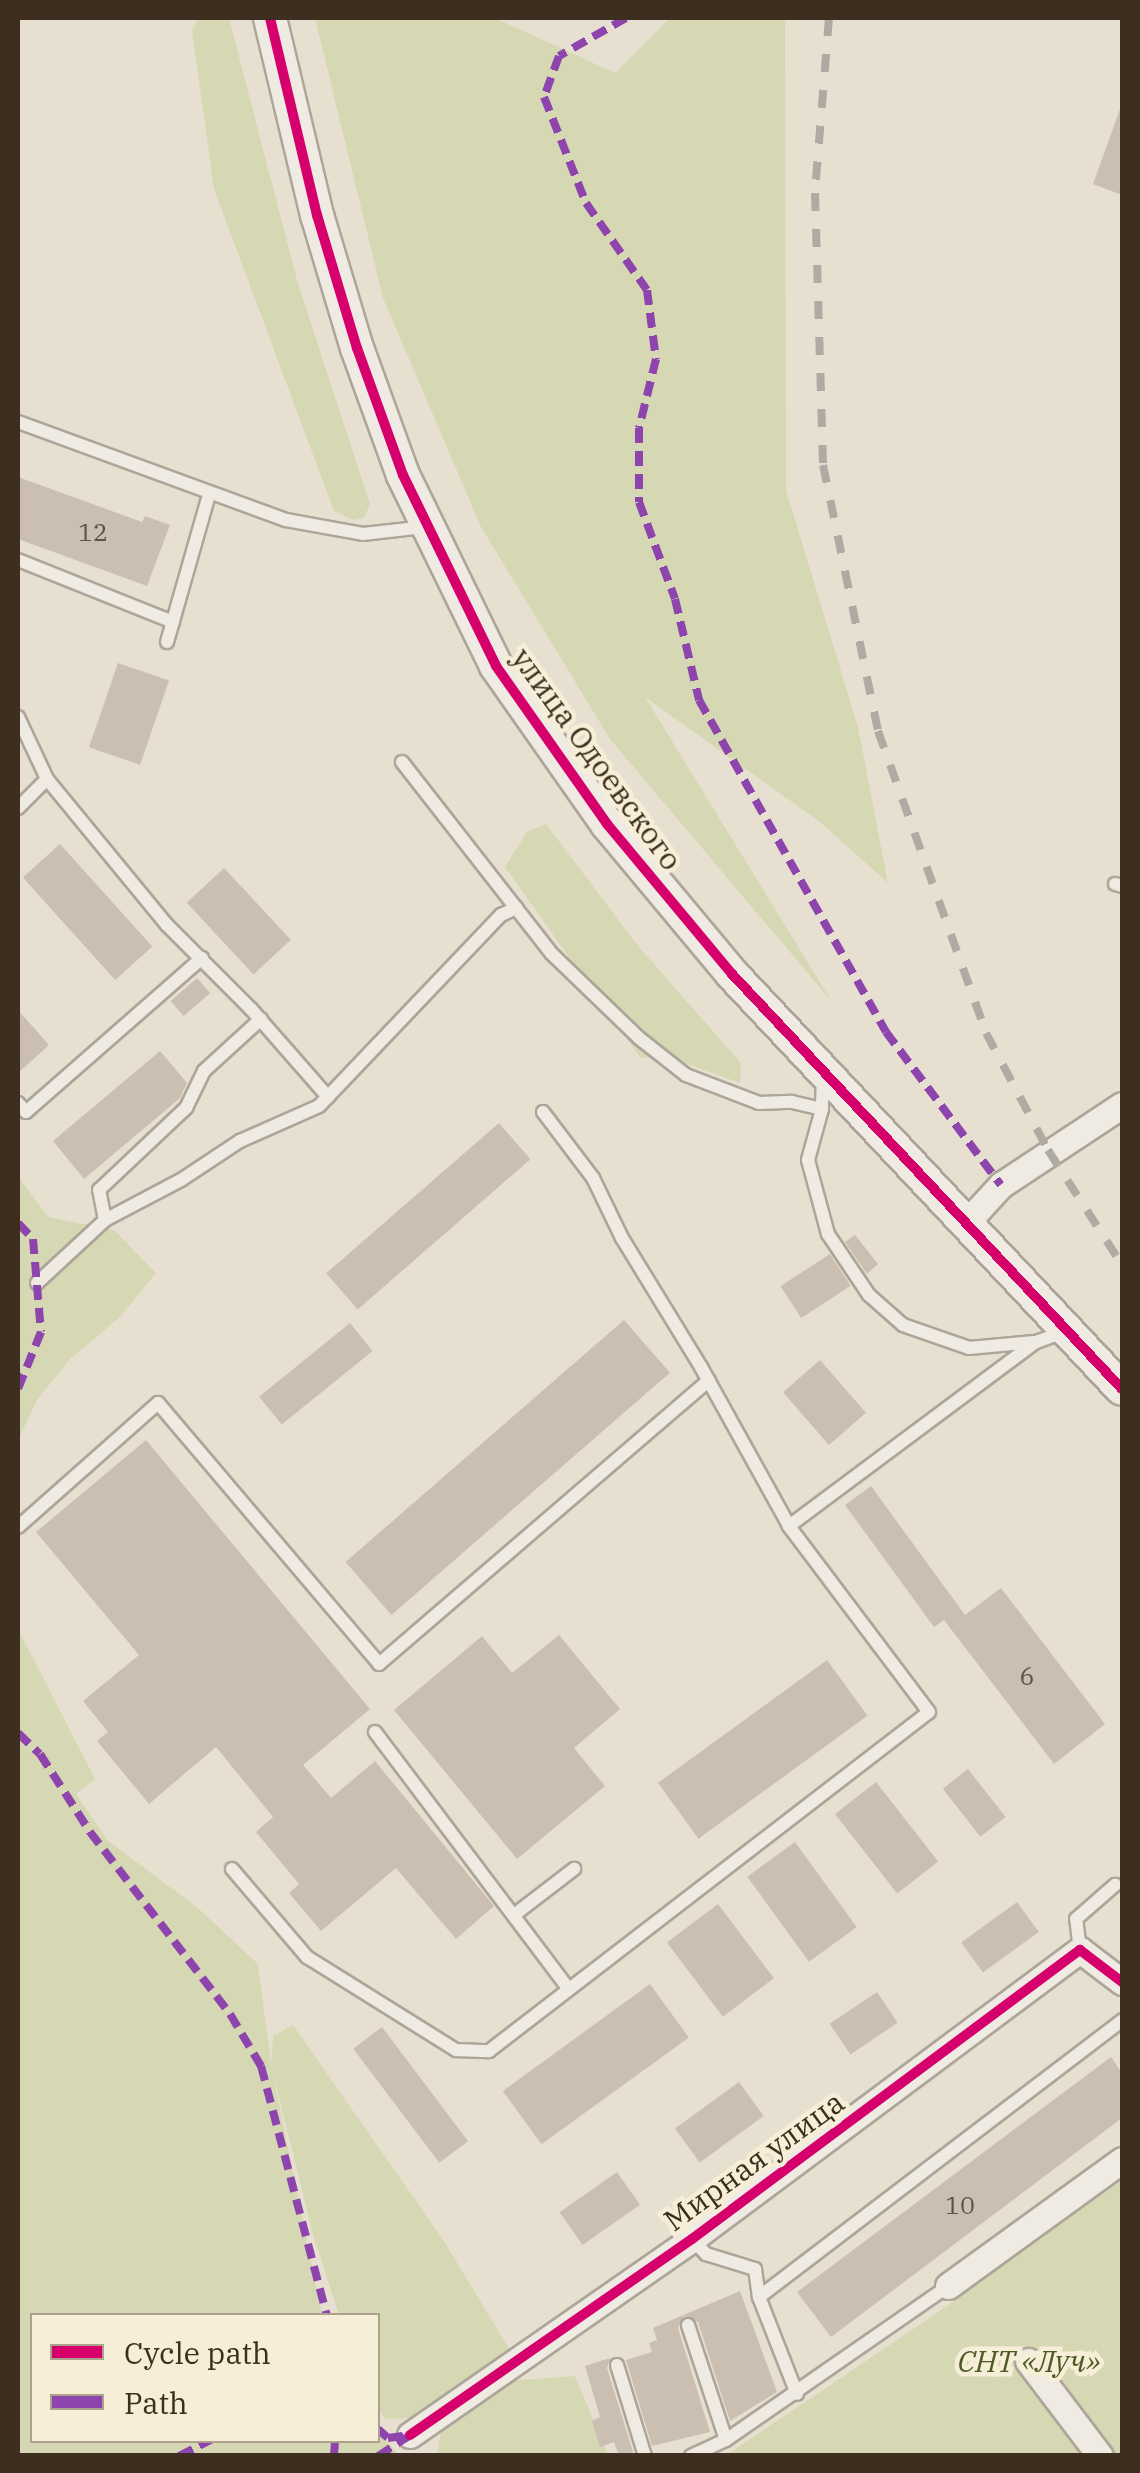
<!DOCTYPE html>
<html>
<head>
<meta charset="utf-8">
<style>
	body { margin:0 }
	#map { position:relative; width:1140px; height:2473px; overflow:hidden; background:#e7e0d1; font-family:"IBM Plex Serif",serif }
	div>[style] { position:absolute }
	.green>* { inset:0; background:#d6d7b3 }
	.building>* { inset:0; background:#cbbfb2; transform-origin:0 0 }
	.roads { filter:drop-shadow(2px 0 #ada599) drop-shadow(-2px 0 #ada599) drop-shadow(0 2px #ada599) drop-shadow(0 -2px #ada599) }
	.service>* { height:12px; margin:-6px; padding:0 6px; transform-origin:6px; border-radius:6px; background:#efebe3 }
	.minor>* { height:25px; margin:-12.5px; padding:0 12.5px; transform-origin:12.5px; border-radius:12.5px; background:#efebe3 }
	.tertiary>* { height:32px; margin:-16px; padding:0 16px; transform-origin:16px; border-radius:16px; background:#efebe3 }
	.rail>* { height:8px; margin-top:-4px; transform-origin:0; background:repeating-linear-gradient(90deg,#afaaa2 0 18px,transparent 0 36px) }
	.quiet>* { height:8px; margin-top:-4px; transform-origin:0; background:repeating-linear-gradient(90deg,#8e44ad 0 15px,transparent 0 23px) }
	.cycleway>* { height:10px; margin:-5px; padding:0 5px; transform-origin:5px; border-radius:5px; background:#d6006c }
	span { translate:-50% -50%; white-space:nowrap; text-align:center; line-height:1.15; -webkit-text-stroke:9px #f7eed8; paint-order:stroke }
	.number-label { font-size:25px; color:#605244 }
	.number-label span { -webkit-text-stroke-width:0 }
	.street-label { font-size:30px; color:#3d2e20 }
	.park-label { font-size:30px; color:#4d5a26; font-style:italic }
	.frame { position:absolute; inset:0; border:20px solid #3d2e20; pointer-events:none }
	.legend { position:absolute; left:30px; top:2313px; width:350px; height:130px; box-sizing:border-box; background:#f7eed8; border:2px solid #ada18e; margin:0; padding:12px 18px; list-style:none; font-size:30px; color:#3d2e20 }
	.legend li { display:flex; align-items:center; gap:20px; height:50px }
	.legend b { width:50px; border:2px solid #ada18e }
</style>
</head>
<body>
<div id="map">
	<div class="green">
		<i style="clip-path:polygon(198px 18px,229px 18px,298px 284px,370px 504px,364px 518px,353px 520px,334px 511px,214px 189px,192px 31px)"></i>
		<i style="clip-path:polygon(315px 18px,495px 18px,615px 73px,670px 18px,785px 18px,786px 490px,858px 727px,888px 883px,820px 822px,645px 697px,832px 1002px,610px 739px,481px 527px,383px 298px)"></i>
		<i style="clip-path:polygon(546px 824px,638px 946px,741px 1063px,740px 1083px,684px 1063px,640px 1057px,505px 867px,527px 832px)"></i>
		<i style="clip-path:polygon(18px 1176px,48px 1217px,114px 1230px,156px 1273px,119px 1318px,70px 1359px,37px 1400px,18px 1440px)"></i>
		<i style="clip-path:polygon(18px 1629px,95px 1779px,76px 1794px,108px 1841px,198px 1908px,258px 1964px,271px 2064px,273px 2036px,293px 2025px,442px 2238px,510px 2350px,410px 2418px,386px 2419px,378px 2410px,378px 2316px,339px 2315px,312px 2231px,272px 2069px,322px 2315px,32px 2316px,32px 2440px,378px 2440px,378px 2429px,398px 2455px,18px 2455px)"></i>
		<i style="clip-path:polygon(1122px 2180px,1122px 2455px,725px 2456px,937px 2313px)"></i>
		<i style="clip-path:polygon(575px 2376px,608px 2455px,437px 2456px,442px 2423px,507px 2381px)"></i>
	</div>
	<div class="building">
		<i style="clip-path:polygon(1120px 109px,1122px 110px,1122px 195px,1093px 184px)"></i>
		<i style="clip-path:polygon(18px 477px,142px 522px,145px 516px,170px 525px,147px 586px,18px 539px)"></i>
		<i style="left:118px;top:663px;width:54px;height:89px;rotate:19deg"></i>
		<i style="left:60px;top:844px;width:138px;height:50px;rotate:48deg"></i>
		<i style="left:224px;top:868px;width:98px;height:51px;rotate:47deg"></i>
		<i style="left:197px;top:978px;width:20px;height:35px;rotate:49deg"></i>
		<i style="clip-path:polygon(18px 1010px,49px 1045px,18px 1073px)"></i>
		<i style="clip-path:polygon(160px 1051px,187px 1083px,180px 1098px,84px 1179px,53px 1141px)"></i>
		<i style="left:499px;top:1123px;width:48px;height:229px;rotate:49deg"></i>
		<i style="clip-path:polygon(855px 1235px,878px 1264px,867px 1274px,845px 1242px)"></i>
		<i style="left:830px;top:1254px;width:38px;height:59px;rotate:57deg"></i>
		<i style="left:624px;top:1320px;width:70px;height:369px;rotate:49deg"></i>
		<i style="left:350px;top:1323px;width:36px;height:117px;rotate:51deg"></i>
		<i style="left:820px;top:1360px;width:70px;height:49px;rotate:49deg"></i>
		<i style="clip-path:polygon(146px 1440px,370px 1709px,303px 1765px,331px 1798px,375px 1761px,494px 1906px,456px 1939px,396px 1868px,321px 1931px,289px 1893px,299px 1884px,256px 1832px,273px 1817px,216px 1747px,149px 1804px,97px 1741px,108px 1732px,83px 1701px,139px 1655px,36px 1532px)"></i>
		<i style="clip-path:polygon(871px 1486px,965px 1615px,1001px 1588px,1105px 1724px,1054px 1764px,944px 1620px,934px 1627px,845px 1505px)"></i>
		<i style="clip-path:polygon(559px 1635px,620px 1709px,574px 1748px,605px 1786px,517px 1859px,394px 1710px,482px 1636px,512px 1673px)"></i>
		<i style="left:827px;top:1660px;width:69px;height:209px;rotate:54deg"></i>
		<i style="left:968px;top:1769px;width:61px;height:32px;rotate:52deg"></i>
		<i style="left:876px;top:1782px;width:101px;height:52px;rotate:52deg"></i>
		<i style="left:795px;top:1842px;width:105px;height:59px;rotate:54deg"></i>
		<i style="left:1017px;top:1902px;width:37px;height:69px;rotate:54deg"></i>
		<i style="left:718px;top:1904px;width:93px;height:64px;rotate:53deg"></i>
		<i style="left:650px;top:1984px;width:66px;height:182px;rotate:54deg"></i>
		<i style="left:877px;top:1992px;width:37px;height:57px;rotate:56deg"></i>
		<i style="left:382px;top:2027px;width:143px;height:36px;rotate:53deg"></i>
		<i style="clip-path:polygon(1111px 2057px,1122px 2073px,1122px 2118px,831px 2337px,797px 2292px)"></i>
		<i style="left:739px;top:2082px;width:42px;height:79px;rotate:54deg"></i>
		<i style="left:617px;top:2172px;width:40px;height:70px;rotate:55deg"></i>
		<i style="clip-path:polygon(740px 2291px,777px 2392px,730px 2421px,698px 2322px,684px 2316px,678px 2328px,710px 2432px,652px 2446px,626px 2360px,652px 2352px,649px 2343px,657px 2340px,653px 2328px)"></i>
		<i style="clip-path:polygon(610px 2358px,607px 2368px,633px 2452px,619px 2456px,614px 2442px,600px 2447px,592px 2421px,600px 2417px,585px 2366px)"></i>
	</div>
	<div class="roads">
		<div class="service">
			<i style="left:18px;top:422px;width:285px;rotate:20.1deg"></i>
			<i style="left:286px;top:520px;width:78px;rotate:10.3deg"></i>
			<i style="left:363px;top:534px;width:61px;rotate:-6.5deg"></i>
			<i style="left:18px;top:560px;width:167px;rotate:21.8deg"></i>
			<i style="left:167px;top:642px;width:153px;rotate:-74.1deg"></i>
			<i style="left:18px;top:717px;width:68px;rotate:64.9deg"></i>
			<i style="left:47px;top:779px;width:189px;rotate:50.6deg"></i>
			<i style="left:167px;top:925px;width:119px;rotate:45deg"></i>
			<i style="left:251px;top:1009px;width:117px;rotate:48.8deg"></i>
			<i style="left:402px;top:762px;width:185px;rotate:52deg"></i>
			<i style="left:18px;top:808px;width:41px;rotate:-45deg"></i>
			<i style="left:1115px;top:884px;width:7px;rotate:16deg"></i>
			<i style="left:823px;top:1077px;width:32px;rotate:92deg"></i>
			<i style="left:822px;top:1109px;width:53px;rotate:105.4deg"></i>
			<i style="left:808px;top:1160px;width:77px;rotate:74.9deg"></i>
			<i style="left:828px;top:1234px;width:73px;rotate:56.1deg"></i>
			<i style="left:869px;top:1295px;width:45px;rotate:41.4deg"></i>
			<i style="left:903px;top:1325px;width:70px;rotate:19.2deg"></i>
			<i style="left:969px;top:1348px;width:65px;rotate:-5.3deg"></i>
			<i style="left:18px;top:1103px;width:12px;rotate:48deg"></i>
			<i style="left:26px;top:1112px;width:234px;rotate:-41.2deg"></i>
			<i style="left:543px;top:1112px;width:83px;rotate:52.9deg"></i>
			<i style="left:593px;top:1178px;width:67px;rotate:64.2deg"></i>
			<i style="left:622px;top:1238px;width:151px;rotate:58.5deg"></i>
			<i style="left:701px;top:1367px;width:182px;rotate:61deg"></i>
			<i style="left:789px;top:1526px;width:308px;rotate:-36.7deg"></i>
			<i style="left:1036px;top:1342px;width:32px;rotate:-20deg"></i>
			<i style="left:105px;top:1220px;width:31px;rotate:-101deg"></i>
			<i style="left:99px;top:1190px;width:120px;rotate:-43.3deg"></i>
			<i style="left:186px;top:1108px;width:41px;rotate:-64.1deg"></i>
			<i style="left:204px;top:1071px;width:77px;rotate:-42.4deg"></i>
			<i style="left:37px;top:1283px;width:93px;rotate:-42.8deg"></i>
			<i style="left:105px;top:1220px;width:86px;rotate:-27.8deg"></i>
			<i style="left:181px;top:1180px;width:71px;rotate:-33.5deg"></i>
			<i style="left:240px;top:1141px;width:86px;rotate:-23.9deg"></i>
			<i style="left:319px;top:1106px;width:264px;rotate:-46.4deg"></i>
			<i style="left:501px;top:915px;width:17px;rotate:-25deg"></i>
			<i style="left:516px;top:908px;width:58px;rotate:52deg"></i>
			<i style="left:552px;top:954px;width:121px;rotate:44deg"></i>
			<i style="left:639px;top:1038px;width:60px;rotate:38.2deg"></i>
			<i style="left:686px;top:1075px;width:78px;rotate:21deg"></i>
			<i style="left:759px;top:1103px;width:33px;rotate:-2deg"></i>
			<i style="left:792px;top:1102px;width:31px;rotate:13deg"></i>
			<i style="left:18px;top:1527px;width:187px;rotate:-41.5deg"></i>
			<i style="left:158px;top:1403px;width:342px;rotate:49.7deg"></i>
			<i style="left:379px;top:1664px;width:435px;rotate:-40.7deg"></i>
			<i style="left:375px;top:1732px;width:322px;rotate:53deg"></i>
			<i style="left:232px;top:1869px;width:116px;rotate:49.6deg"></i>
			<i style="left:307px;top:1957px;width:176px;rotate:32deg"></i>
			<i style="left:456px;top:2050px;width:33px;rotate:2deg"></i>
			<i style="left:489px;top:2051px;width:555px;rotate:-37.61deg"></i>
			<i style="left:929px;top:1712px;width:233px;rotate:-127deg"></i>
			<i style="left:514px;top:1915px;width:76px;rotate:-37.5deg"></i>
			<i style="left:1080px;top:1950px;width:31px;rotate:-97deg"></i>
			<i style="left:1076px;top:1919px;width:52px;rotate:-41.1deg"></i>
			<i style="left:692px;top:2239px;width:21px;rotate:47deg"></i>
			<i style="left:706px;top:2254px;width:51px;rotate:17deg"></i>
			<i style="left:755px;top:2269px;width:28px;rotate:82deg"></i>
			<i style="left:759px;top:2297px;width:104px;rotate:68.6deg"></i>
			<i style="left:759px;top:2297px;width:457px;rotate:-37.3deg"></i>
			<i style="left:688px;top:2325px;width:121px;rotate:71.7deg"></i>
			<i style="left:617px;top:2365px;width:95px;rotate:72.9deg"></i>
			<i style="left:691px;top:2456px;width:38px;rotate:-25deg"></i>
			<i style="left:726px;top:2440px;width:270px;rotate:-34.7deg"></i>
		</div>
		<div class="minor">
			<i style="left:966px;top:1223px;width:52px;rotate:-47.4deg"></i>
			<i style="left:1001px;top:1185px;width:145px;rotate:-33.5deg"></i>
			<i style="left:948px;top:2286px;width:215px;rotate:-35.9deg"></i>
			<i style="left:1028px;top:2361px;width:119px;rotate:52.8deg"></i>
			<i style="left:410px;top:2435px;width:343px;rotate:-34.8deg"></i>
			<i style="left:692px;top:2239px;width:484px;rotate:-36.7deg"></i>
			<i style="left:1080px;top:1950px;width:53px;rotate:37.3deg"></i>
		</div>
		<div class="tertiary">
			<i style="left:270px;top:18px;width:203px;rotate:76.6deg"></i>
			<i style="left:317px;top:215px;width:139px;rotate:73.3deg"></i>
			<i style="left:357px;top:348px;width:135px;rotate:70.1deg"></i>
			<i style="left:403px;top:475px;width:212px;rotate:64deg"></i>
			<i style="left:496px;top:666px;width:193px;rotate:54.9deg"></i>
			<i style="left:607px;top:824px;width:195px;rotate:50.2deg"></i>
			<i style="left:732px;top:974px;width:569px;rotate:46.78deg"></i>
		</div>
	</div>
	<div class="rail">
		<i style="left:829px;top:18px;width:176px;rotate:94.6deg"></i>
		<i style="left:815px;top:193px;width:272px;rotate:88.3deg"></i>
		<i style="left:823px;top:465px;width:272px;rotate:78.3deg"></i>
		<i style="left:878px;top:731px;width:321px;rotate:70.3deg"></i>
		<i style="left:986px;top:1033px;width:132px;rotate:62.1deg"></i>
		<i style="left:1048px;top:1150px;width:137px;rotate:57.2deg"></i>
	</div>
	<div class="quiet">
		<i style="left:626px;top:18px;width:77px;rotate:150.4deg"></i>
		<i style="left:559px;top:56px;width:44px;rotate:110.1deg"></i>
		<i style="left:544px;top:97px;width:114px;rotate:68.4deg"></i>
		<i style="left:586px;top:203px;width:106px;rotate:55deg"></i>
		<i style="left:647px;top:290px;width:70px;rotate:82.6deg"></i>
		<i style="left:656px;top:359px;width:71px;rotate:103.8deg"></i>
		<i style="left:639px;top:428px;width:74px;rotate:90deg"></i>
		<i style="left:639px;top:502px;width:103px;rotate:69.6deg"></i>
		<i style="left:675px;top:599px;width:104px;rotate:76.6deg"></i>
		<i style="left:699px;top:700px;width:381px;rotate:60.6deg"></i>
		<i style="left:886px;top:1032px;width:191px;rotate:53.1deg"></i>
		<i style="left:18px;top:1223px;width:22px;rotate:47deg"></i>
		<i style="left:33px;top:1239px;width:93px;rotate:85.1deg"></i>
		<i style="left:41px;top:1332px;width:61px;rotate:112deg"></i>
		<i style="left:18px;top:1733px;width:30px;rotate:44deg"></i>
		<i style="left:40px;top:1754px;width:93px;rotate:57.3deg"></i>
		<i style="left:90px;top:1832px;width:230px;rotate:52.4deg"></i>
		<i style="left:230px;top:2014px;width:61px;rotate:59.2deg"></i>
		<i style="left:261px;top:2066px;width:259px;rotate:75.2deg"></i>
		<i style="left:378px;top:2429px;width:13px;rotate:42deg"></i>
		<i style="left:388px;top:2438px;width:22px;rotate:-8deg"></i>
		<i style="left:179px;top:2456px;width:36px;rotate:-27deg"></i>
		<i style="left:334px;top:2456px;width:16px;rotate:-86deg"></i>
		<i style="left:378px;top:2456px;width:38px;rotate:-33deg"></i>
	</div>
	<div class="cycleway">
		<i style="left:270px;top:18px;width:203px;rotate:76.6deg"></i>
		<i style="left:317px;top:215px;width:139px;rotate:73.3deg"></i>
		<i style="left:357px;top:348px;width:135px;rotate:70.1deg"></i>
		<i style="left:403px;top:475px;width:212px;rotate:64deg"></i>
		<i style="left:496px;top:666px;width:193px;rotate:54.9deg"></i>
		<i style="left:607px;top:824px;width:195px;rotate:50.2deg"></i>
		<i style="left:732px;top:974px;width:569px;rotate:46.78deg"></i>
		<i style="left:410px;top:2435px;width:343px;rotate:-34.8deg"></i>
		<i style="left:692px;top:2239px;width:484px;rotate:-36.7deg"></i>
		<i style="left:1080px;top:1950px;width:53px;rotate:37.3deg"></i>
	</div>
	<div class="number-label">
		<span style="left:93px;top:532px">12</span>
		<span style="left:1027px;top:1676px">6</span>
		<span style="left:960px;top:2205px">10</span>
	</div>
	<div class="street-label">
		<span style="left:597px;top:759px;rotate:54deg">улица Одоевского</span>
		<span style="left:754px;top:2161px;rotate:-36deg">Мирная улица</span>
	</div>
	<div class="park-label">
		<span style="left:1029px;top:2361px">СНТ «Луч»</span>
	</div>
	<div class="frame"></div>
	<ul class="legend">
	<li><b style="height:12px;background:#d6006c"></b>Cycle path</li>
	<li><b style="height:12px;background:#8e44ad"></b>Path</li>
	</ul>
</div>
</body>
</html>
